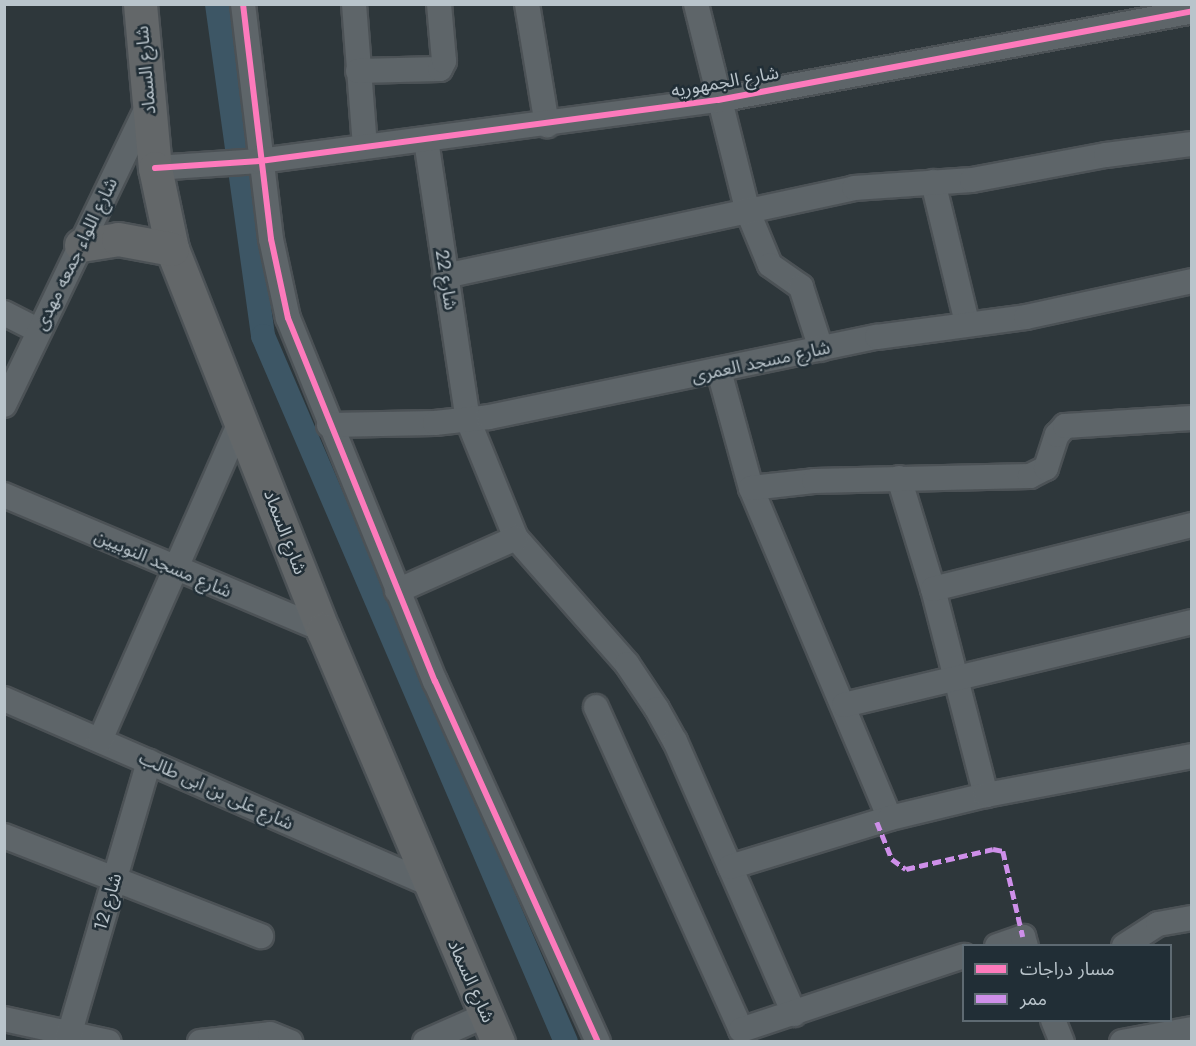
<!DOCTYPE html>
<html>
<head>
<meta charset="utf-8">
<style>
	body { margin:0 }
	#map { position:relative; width:1196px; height:1046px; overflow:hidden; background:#2e373b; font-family:Jost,"Noto Sans Arabic",sans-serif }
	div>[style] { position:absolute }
	.canal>* { height:24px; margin:-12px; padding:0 12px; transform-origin:12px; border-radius:12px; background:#3d5665 }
	.roads { filter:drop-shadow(2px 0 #4c5256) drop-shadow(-2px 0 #4c5256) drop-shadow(0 2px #4c5256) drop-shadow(0 -2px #4c5256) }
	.street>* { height:24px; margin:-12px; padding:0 12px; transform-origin:12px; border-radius:12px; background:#5e6569 }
	.highway>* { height:33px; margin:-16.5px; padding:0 16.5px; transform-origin:16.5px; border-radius:16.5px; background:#636769 }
	.quiet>* { height:4.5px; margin-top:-2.25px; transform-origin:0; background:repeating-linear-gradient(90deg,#ce8fe9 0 9px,transparent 0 13.5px) }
	.cycleway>* { height:6px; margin:-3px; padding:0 3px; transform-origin:3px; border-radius:3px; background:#fd7abc }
	span { translate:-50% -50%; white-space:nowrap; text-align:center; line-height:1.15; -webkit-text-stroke:5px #212e36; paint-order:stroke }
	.street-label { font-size:18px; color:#b9c4cb }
	.frame { position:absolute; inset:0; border:6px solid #b9c4cb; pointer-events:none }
	.legend { position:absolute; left:962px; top:944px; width:210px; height:78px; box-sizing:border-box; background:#212e36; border:2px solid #5e6a72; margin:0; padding:8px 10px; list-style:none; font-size:18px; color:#b9c4cb }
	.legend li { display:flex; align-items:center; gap:12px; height:30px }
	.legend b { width:30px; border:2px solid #5e6a72 }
</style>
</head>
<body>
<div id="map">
	<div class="canal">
		<i style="left:217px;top:4px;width:335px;rotate:82.1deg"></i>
		<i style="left:263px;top:336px;width:768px;rotate:66.77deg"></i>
	</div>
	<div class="roads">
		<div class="street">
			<i style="left:243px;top:4px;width:237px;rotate:83.2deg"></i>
			<i style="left:271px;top:239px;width:81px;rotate:77.9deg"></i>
			<i style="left:288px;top:318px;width:392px;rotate:68deg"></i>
			<i style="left:435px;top:681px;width:396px;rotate:65.7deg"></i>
			<i style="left:354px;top:4px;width:143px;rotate:85.6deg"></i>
			<i style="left:527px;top:4px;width:123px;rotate:80.6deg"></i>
			<i style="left:696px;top:4px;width:214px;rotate:76deg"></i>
			<i style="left:748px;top:212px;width:57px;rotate:67.5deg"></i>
			<i style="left:770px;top:265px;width:38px;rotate:35deg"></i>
			<i style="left:801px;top:287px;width:65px;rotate:72.1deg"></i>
			<i style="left:358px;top:71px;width:82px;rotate:-1.4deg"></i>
			<i style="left:440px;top:69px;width:9px;rotate:-63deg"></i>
			<i style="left:444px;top:61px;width:57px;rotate:-95deg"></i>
			<i style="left:426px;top:140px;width:283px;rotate:81.5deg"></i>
			<i style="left:468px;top:420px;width:127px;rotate:67.9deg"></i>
			<i style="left:516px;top:538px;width:168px;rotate:48.6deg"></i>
			<i style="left:627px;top:664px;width:54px;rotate:56.3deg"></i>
			<i style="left:657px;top:709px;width:37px;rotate:61deg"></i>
			<i style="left:675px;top:741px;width:298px;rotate:66.4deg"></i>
			<i style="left:155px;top:168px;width:105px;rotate:-3.8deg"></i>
			<i style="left:260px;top:161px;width:462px;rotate:-7.6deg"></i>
			<i style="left:718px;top:100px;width:482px;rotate:-10.6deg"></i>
			<i style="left:933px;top:182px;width:145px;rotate:76.4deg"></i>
			<i style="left:445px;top:276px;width:418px;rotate:-12.1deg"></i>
			<i style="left:854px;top:188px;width:118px;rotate:-3.9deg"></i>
			<i style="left:972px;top:180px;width:136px;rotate:-10.6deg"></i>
			<i style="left:1106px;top:155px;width:87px;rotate:-7.3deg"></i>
			<i style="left:4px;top:313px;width:38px;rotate:27deg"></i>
			<i style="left:719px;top:371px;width:121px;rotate:74.7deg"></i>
			<i style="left:751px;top:488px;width:358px;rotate:67.2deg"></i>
			<i style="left:4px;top:405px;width:334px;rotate:-64.3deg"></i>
			<i style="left:329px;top:425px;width:106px;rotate:-1.1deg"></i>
			<i style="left:435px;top:423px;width:54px;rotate:-6.3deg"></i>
			<i style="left:489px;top:417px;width:396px;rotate:-11.7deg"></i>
			<i style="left:877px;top:337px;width:150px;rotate:-7.6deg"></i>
			<i style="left:1026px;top:317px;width:170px;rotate:-12.2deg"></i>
			<i style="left:899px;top:478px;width:116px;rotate:73deg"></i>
			<i style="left:933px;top:589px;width:213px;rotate:75.6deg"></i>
			<i style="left:751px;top:488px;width:63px;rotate:-6.3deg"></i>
			<i style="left:814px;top:481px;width:216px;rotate:-1.3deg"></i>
			<i style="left:1030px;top:476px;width:18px;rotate:-27deg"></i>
			<i style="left:1046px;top:468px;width:35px;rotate:-72deg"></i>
			<i style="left:1057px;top:435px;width:12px;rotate:-48deg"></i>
			<i style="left:1065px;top:426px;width:127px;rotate:-3.6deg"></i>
			<i style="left:4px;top:495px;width:346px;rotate:22.9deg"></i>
			<i style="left:933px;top:589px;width:267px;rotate:-13.9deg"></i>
			<i style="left:397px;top:591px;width:130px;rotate:-24deg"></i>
			<i style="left:4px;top:699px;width:462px;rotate:23.5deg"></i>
			<i style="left:844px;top:705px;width:358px;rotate:-13.4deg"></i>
			<i style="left:596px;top:707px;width:354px;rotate:65.8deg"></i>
			<i style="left:741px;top:1030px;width:235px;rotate:-18.4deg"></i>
			<i style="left:100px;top:740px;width:349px;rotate:-66.2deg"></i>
			<i style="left:4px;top:836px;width:276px;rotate:21.3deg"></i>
			<i style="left:730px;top:867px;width:167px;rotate:-17deg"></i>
			<i style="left:890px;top:818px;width:99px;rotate:-13.5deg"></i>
			<i style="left:986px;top:795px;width:210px;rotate:-10.7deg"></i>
			<i style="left:997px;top:946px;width:28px;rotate:-19deg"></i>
			<i style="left:1023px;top:937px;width:9px;rotate:72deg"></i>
			<i style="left:1124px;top:946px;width:40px;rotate:-32.9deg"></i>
			<i style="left:1158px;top:924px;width:35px;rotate:-10deg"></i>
			<i style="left:4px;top:1019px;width:107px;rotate:12.4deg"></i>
			<i style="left:1053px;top:1020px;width:24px;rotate:68deg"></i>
			<i style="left:67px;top:1042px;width:292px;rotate:-73.7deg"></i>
			<i style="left:200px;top:1042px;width:70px;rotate:-6.5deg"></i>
			<i style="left:270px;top:1034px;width:22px;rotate:22deg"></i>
			<i style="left:425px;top:1042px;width:67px;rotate:-23.9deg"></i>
			<i style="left:1122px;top:1042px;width:71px;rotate:-10.5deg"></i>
		</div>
		<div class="highway">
			<i style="left:140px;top:4px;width:165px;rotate:84.8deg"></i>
			<i style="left:155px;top:168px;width:83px;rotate:78.1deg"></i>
			<i style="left:172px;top:249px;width:410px;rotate:68.4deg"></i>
			<i style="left:323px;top:630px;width:448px;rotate:67deg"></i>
			<i style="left:81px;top:245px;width:37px;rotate:-9deg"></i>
			<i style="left:118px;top:239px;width:55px;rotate:10.5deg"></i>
		</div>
	</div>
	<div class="quiet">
		<i style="left:877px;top:822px;width:40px;rotate:68deg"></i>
		<i style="left:892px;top:859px;width:17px;rotate:36deg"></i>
		<i style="left:906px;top:869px;width:89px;rotate:-12.9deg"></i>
		<i style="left:993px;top:849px;width:10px;rotate:11deg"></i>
		<i style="left:1003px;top:851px;width:88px;rotate:76.9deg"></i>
	</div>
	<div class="cycleway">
		<i style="left:243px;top:4px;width:237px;rotate:83.2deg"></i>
		<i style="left:271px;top:239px;width:81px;rotate:77.9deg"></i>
		<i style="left:288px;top:318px;width:392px;rotate:68deg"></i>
		<i style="left:435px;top:681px;width:396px;rotate:65.7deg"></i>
		<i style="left:155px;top:168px;width:105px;rotate:-3.8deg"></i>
		<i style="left:260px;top:161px;width:462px;rotate:-7.6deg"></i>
		<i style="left:718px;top:100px;width:482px;rotate:-10.6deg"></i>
	</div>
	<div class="street-label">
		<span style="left:146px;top:70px;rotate:-95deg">شارع السماد</span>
		<span style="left:725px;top:82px;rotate:-10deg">شارع الجمهوريه</span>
		<span style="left:76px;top:254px;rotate:-64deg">شارع اللواء جمعه مهدى</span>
		<span style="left:446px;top:280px;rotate:81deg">شارع 22</span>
		<span style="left:761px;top:362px;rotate:-12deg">شارع مسجد العمرى</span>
		<span style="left:285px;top:532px;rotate:69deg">شارع السماد</span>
		<span style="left:163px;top:564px;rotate:23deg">شارع مسجد النوبيين</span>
		<span style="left:216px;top:791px;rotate:24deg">شارع على بن ابى طالب</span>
		<span style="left:108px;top:902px;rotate:-74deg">شارع 12</span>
		<span style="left:471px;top:981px;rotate:66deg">شارع السماد</span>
	</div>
	<div class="frame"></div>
	<ul class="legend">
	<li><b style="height:8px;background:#fd7abc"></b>مسار دراجات</li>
	<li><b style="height:8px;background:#ce8fe9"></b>ممر</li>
	</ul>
</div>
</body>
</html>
